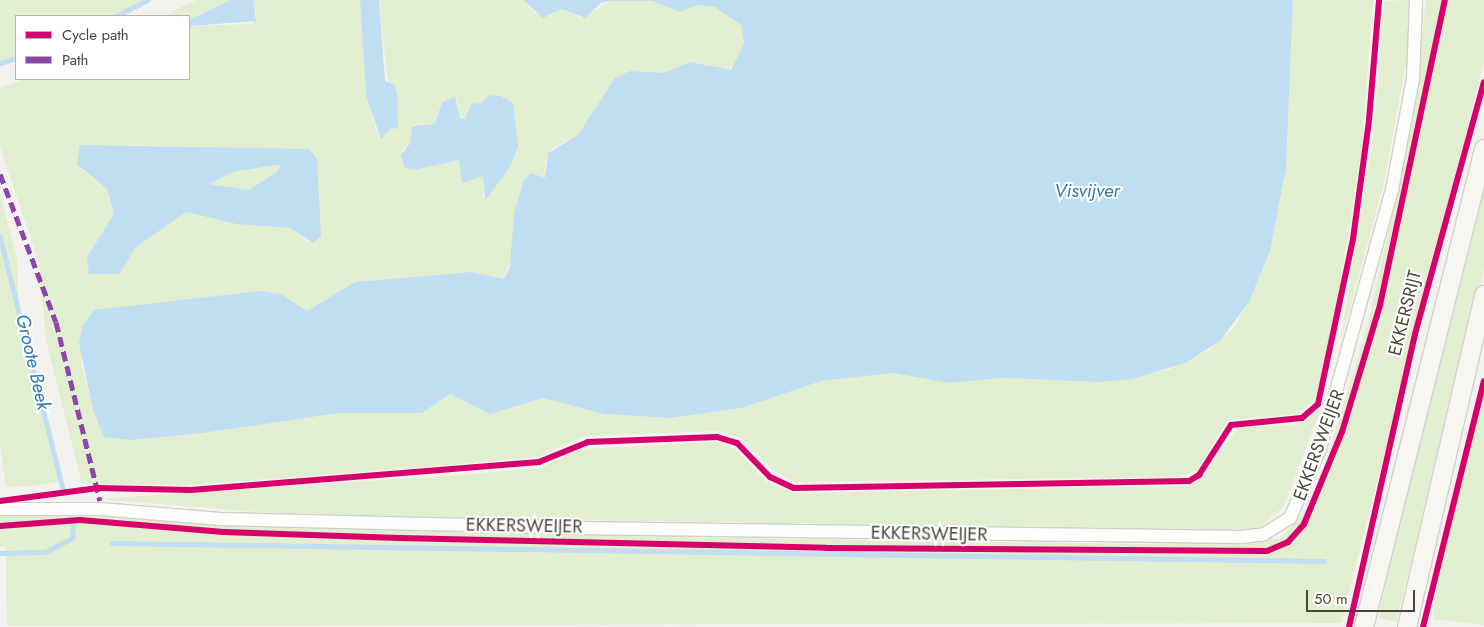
<!DOCTYPE html>
<html>
<head>
<meta charset="utf-8">
<style>
	body { margin:0 }
	#map { position:relative; width:1484px; height:627px; overflow:hidden; background:#f4f2ee; font-family:Jost,sans-serif }
	div>[style] { position:absolute }
	.green>* { inset:0; background:#e1eecf }
	.water>* { inset:0; background:#c0ddf1 }
	.stream>* { height:4.5px; margin:-2.25px; padding:0 2.25px; transform-origin:2.25px; border-radius:2.25px; background:#c0ddf1 }
	.roads { filter:drop-shadow(1px 0 #d2d0cb) drop-shadow(-1px 0 #d2d0cb) drop-shadow(0 1px #d2d0cb) drop-shadow(0 -1px #d2d0cb) }
	.street>* { height:12px; margin:-6px; padding:0 6px; transform-origin:6px; border-radius:6px; background:#fdfdfc }
	.secondary>* { height:18px; margin:-9px; padding:0 9px; transform-origin:9px; border-radius:9px; background:#f7f6f1 }
	.quiet>* { height:5px; margin-top:-2.5px; transform-origin:0; background:repeating-linear-gradient(90deg,#8e44ad 0 10px,transparent 0 15px) }
	.cycleway>* { height:6px; margin:-3px; padding:0 3px; transform-origin:3px; border-radius:3px; background:#d6006c }
	span { translate:-50% -50%; white-space:nowrap; text-align:center; line-height:1.15; -webkit-text-stroke:4px #fff; paint-order:stroke }
	.street-label { font-size:18px; color:#4b4439 }
	.water-label { font-size:19px; color:#2e7ab2; font-style:italic }
	.legend { position:absolute; left:15px; top:15px; width:175px; height:65px; box-sizing:border-box; background:#fff; border:1px solid #b7b4b0; margin:0; padding:6px 9px; list-style:none; font-size:15px; color:#4b4439 }
	.legend li { display:flex; align-items:center; gap:10px; height:25px }
	.legend b { width:25px; border:1px solid #b7b4b0 }
	.scale { position:absolute; left:1306px; top:590px; width:109px; height:22px; box-sizing:border-box; border:2px solid #4b4439; border-top:0; padding-left:6px; font-size:15px; line-height:18px; white-space:nowrap; color:#4b4439; -webkit-text-stroke:4px #fff; paint-order:stroke }
</style>
</head>
<body>
<div id="map">
	<div class="green">
		<i style="clip-path:polygon(0 0,148px 0,116px 16px,16px 16px,16px 58px,0 64px)"></i>
		<i style="clip-path:polygon(196px 0,230px 0,189px 20px,189px 16px,163px 16px)"></i>
		<i style="clip-path:polygon(evenodd,253px 0,360px 0,366px 96px,378px 135px,393px 128px,379px 0,523px 0,534px 13px,550px 16px,562px 9px,582px 18px,610px 1px,652px 1px,680px 12px,698px 5px,715px 7px,741px 25px,744px 43px,739px 59px,727px 71px,705px 64px,659px 74px,630px 71px,578px 135px,553px 148px,545px 160px,545px 178px,538px 179px,504px 279px,471px 272px,355px 282px,307px 311px,281px 294px,260px 291px,81px 361px,93px 410px,192px 434px,339px 413px,422px 413px,450px 394px,490px 414px,543px 398px,604px 414px,669px 418px,742px 408px,821px 381px,893px 373px,949px 383px,1003px 378px,1097px 382px,1168px 370px,1209px 350px,1234px 327px,1249px 302px,1270px 251px,1286px 168px,1293px 0,1373px 0,1361px 153px,1336px 310px,1315px 399px,1298px 414px,1228px 420px,1197px 470px,1179px 477px,794px 482px,773px 470px,740px 438px,716px 431px,584px 436px,538px 457px,424px 467px,190px 485px,82px 484px,46px 341px,39px 263px,0 147px,0 88px,24px 79px,189px 79px,189px 26px,252px 24px,257px 17px,253px 0,489px 95px,505px 97px,510px 167px,483px 199px,483px 175px,462px 183px,459px 160px,413px 170px,402px 163px,402px 151px,411px 142px,413px 125px,435px 124px,442px 102px,457px 98px,459px 115px,465px 119px,489px 95px,253px 0,129px 145px,312px 150px,321px 236px,309px 242px,290px 228px,236px 224px,186px 212px,135px 248px,120px 274px,89px 274px,87px 257px,114px 214px,107px 189px,83px 170px,129px 145px)"></i>
		<i style="clip-path:polygon(1409px 0,1407px 57px,1383px 188px,1340px 343px,1373px 136px,1384px 1px)"></i>
		<i style="clip-path:polygon(1426px 0,1484px 0,1484px 62px,1341px 623px,7px 626px,6px 547px,0 547px,0 515px,124px 517px,207px 525px,721px 538px,1140px 544px,1280px 539px,1308px 507px,1319px 485px,1367px 327px,1413px 120px)"></i>
		<i style="clip-path:polygon(276px 165px,280px 166px,278px 171px,249px 190px,209px 184px,233px 172px)"></i>
		<i style="clip-path:polygon(1484px 177px,1484px 269px,1396px 622px,1379px 618px,1391px 553px)"></i>
		<i style="clip-path:polygon(0 195px,17px 257px,19px 318px,61px 481px,33px 486px,6px 487px,0 443px)"></i>
		<i style="clip-path:polygon(1484px 384px,1484px 625px,1433px 619px,1439px 573px)"></i>
		<i style="clip-path:polygon(1321px 408px,1284px 506px,1262px 526px,1245px 530px,307px 516px,99px 499px,472px 474px,540px 468px,580px 449px,720px 442px,735px 449px,768px 483px,794px 493px,1187px 486px,1202px 478px,1238px 427px,1291px 425px,1306px 421px)"></i>
	</div>
	<div class="water">
		<i style="clip-path:polygon(230px 0,253px 0,256px 21px,189px 26px,189px 20px)"></i>
		<i style="clip-path:polygon(360px 0,379px 0,385px 81px,395px 85px,397px 94px,398px 128px,390px 129px,381px 139px,366px 96px)"></i>
		<i style="clip-path:polygon(523px 0,1293px 0,1286px 168px,1270px 251px,1249px 302px,1220px 341px,1185px 363px,1132px 379px,1097px 382px,1003px 378px,949px 383px,893px 373px,821px 381px,742px 408px,669px 418px,604px 414px,543px 398px,490px 414px,450px 394px,422px 413px,339px 413px,202px 433px,130px 440px,104px 437px,93px 410px,79px 343px,82px 327px,94px 310px,260px 291px,281px 294px,307px 311px,355px 282px,471px 272px,504px 279px,510px 267px,514px 213px,524px 180px,531px 173px,545px 178px,548px 153px,578px 135px,615px 78px,630px 71px,664px 73px,690px 62px,731px 70px,744px 43px,741px 25px,715px 7px,698px 5px,680px 12px,652px 1px,610px 1px,601px 3px,585px 18px,562px 9px,543px 18px)"></i>
		<i style="clip-path:polygon(489px 95px,501px 96px,513px 103px,518px 146px,510px 167px,485px 201px,483px 176px,462px 183px,459px 160px,413px 170px,404px 167px,401px 155px,411px 142px,412px 126px,435px 124px,442px 102px,455px 97px,460px 118px,465px 119px,472px 103px,480px 104px)"></i>
		<i style="clip-path:polygon(evenodd,80px 145px,310px 149px,317px 159px,321px 236px,313px 243px,290px 228px,236px 224px,186px 212px,135px 248px,120px 274px,89px 274px,87px 257px,114px 214px,107px 189px,77px 164px,80px 145px,276px 165px,280px 166px,278px 171px,249px 190px,209px 184px,233px 172px,276px 165px)"></i>
	</div>
	<div class="stream">
		<i style="left:116px;top:16px;width:36px;rotate:-27deg"></i>
		<i style="left:0;top:63px;width:17px;rotate:-17deg"></i>
		<i style="left:0;top:236px;width:261px;rotate:76deg"></i>
		<i style="left:112px;top:543px;width:1212px;rotate:0.85deg"></i>
		<i style="left:0;top:553px;width:45px;rotate:-1.3deg"></i>
		<i style="left:45px;top:552px;width:30px;rotate:-27deg"></i>
		<i style="left:72px;top:538px;width:11px;rotate:-85deg"></i>
	</div>
	<div class="roads">
		<div class="street">
			<i style="left:0;top:509px;width:100px"></i>
			<i style="left:100px;top:509px;width:121px;rotate:4.7deg"></i>
			<i style="left:221px;top:519px;width:357px;rotate:1.4deg"></i>
			<i style="left:578px;top:528px;width:663px;rotate:0.78deg"></i>
			<i style="left:1241px;top:537px;width:23px;rotate:-7deg"></i>
			<i style="left:1264px;top:534px;width:31px;rotate:-32deg"></i>
			<i style="left:1290px;top:518px;width:75px;rotate:-66.5deg"></i>
			<i style="left:1320px;top:449px;width:269px;rotate:-74.5deg"></i>
			<i style="left:1392px;top:190px;width:113px;rotate:-79.3deg"></i>
			<i style="left:1413px;top:79px;width:79px;rotate:-87.8deg"></i>
		</div>
		<div class="secondary">
			<i style="left:1364px;top:627px;width:493px;rotate:-75.9deg"></i>
			<i style="left:1407px;top:627px;width:341px;rotate:-76.9deg"></i>
		</div>
	</div>
	<div class="quiet">
		<i style="left:0;top:174px;width:158px;rotate:69.3deg"></i>
		<i style="left:56px;top:322px;width:184px;rotate:76.2deg"></i>
	</div>
	<div class="cycleway">
		<i style="left:0;top:501px;width:99px;rotate:-7.6deg"></i>
		<i style="left:98px;top:488px;width:93px;rotate:1.2deg"></i>
		<i style="left:191px;top:490px;width:349px;rotate:-4.6deg"></i>
		<i style="left:539px;top:462px;width:53px;rotate:-22.2deg"></i>
		<i style="left:588px;top:442px;width:129px;rotate:-2.2deg"></i>
		<i style="left:717px;top:437px;width:21px;rotate:17deg"></i>
		<i style="left:737px;top:443px;width:47px;rotate:45.9deg"></i>
		<i style="left:770px;top:477px;width:26px;rotate:25deg"></i>
		<i style="left:794px;top:488px;width:395px;rotate:-1deg"></i>
		<i style="left:1189px;top:481px;width:12px;rotate:-31deg"></i>
		<i style="left:1199px;top:475px;width:59px;rotate:-57.4deg"></i>
		<i style="left:1231px;top:425px;width:71px;rotate:-5.6deg"></i>
		<i style="left:1302px;top:418px;width:21px;rotate:-41deg"></i>
		<i style="left:1318px;top:404px;width:169px;rotate:-78deg"></i>
		<i style="left:1353px;top:239px;width:120px;rotate:-82.3deg"></i>
		<i style="left:1369px;top:120px;width:120px;rotate:-85.2deg"></i>
		<i style="left:0;top:526px;width:80px;rotate:-4.3deg"></i>
		<i style="left:80px;top:520px;width:144px;rotate:4.8deg"></i>
		<i style="left:224px;top:532px;width:175px;rotate:2deg"></i>
		<i style="left:399px;top:538px;width:427px;rotate:1.3deg"></i>
		<i style="left:826px;top:548px;width:441px;rotate:0.4deg"></i>
		<i style="left:1267px;top:551px;width:23px;rotate:-23deg"></i>
		<i style="left:1288px;top:542px;width:24px;rotate:-48deg"></i>
		<i style="left:1304px;top:524px;width:100px;rotate:-67.6deg"></i>
		<i style="left:1342px;top:432px;width:133px;rotate:-73.3deg"></i>
		<i style="left:1380px;top:305px;width:312px;rotate:-78deg"></i>
		<i style="left:1349px;top:627px;width:300px;rotate:-77.3deg"></i>
		<i style="left:1415px;top:334px;width:261px;rotate:-74.7deg"></i>
		<i style="left:1423px;top:627px;width:253px;rotate:-76.1deg"></i>
	</div>
	<div class="street-label">
		<span style="left:1405px;top:313px;rotate:-76deg">EKKERSRIJT</span>
		<span style="left:1319px;top:445px;rotate:-70deg">EKKERSWEIJER</span>
		<span style="left:524px;top:526px;rotate:1deg">EKKERSWEIJER</span>
		<span style="left:929px;top:534px;rotate:1deg">EKKERSWEIJER</span>
	</div>
	<div class="water-label">
		<span style="left:1087px;top:191px">Visvijver</span>
		<span style="left:33px;top:362px;rotate:77deg">Groote Beek</span>
	</div>
	<ul class="legend">
	<li><b style="height:6px;background:#d6006c"></b>Cycle path</li>
	<li><b style="height:6px;background:#8e44ad"></b>Path</li>
	</ul>
	<div class="scale">50 m</div>
</div>
</body>
</html>
